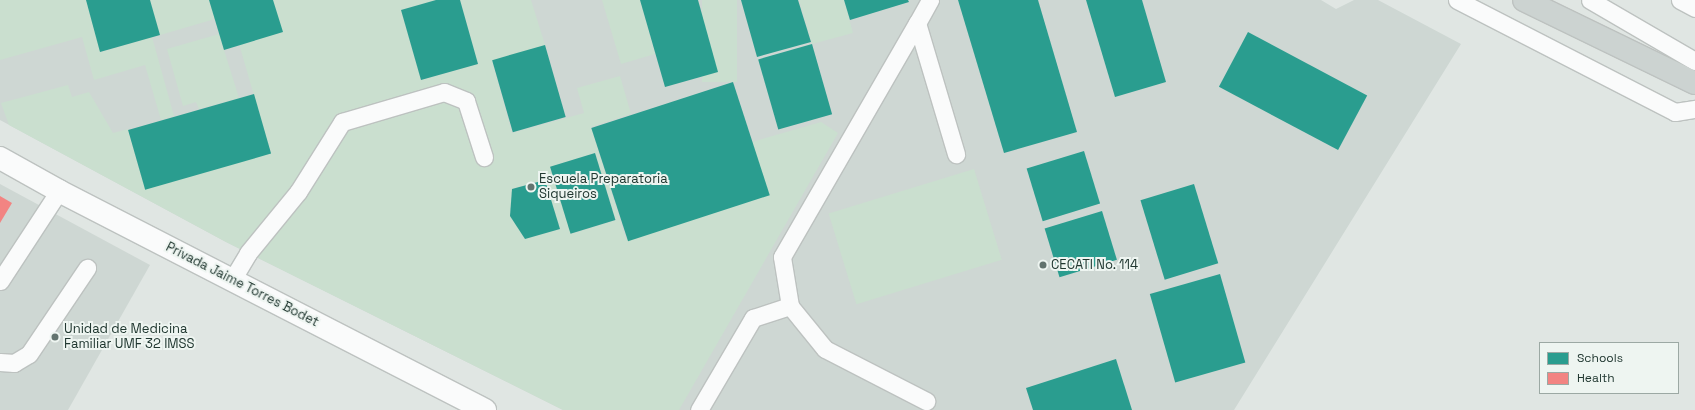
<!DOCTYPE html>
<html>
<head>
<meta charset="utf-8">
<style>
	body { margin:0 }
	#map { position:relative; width:1695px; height:410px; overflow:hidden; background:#e0e6e3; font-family:"Space Grotesk",sans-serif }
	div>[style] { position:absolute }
	.built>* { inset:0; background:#ced7d3 }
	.green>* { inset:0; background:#cadfcf; transform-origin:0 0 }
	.schools>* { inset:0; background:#2a9d8f; transform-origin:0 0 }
	.health>* { inset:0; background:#f28482 }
	.roads { filter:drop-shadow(1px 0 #bdc2c0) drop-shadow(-1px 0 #bdc2c0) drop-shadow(0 1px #bdc2c0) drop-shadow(0 -1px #bdc2c0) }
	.service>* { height:17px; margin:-8.5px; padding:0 8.5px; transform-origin:8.5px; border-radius:8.5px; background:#fafbfb }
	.minor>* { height:22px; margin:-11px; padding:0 11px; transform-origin:11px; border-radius:11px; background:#fafbfb }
	.primary>* { height:22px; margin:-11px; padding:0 11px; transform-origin:11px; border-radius:11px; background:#ccd3d1 }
	.dots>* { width:11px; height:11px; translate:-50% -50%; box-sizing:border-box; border:2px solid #eef5f1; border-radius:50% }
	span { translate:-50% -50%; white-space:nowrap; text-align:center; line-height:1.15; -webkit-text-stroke:4px #eef5f1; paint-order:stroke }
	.poi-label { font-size:13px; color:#203730 }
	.left { translate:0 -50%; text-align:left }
	.street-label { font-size:13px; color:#203730 }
	.legend { position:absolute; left:1539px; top:342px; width:140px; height:52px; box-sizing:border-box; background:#eef5f1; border:1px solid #9ca9a4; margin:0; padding:5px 7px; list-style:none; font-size:12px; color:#203730 }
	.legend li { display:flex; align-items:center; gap:8px; height:20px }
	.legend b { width:20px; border:1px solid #9ca9a4 }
</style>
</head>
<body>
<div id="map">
	<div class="built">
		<i style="clip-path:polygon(0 0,1321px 0,1336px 9px,1354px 0,1378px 0,1461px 44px,1234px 410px,563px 410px,226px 242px,0 120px)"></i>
		<i style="clip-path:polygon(0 184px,150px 265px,68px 410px,0 410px)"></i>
	</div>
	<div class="green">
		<i style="clip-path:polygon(0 0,86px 0,101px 52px,152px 37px,174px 116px,161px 120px,145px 65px,94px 80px,82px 37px,0 60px)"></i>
		<i style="clip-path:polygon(150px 0,209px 0,215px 19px,160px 35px)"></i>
		<i style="clip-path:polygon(evenodd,273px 0,436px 0,401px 10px,421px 80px,478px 64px,460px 0,531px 0,545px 45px,492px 61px,512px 133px,584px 113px,577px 88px,620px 76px,631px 114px,591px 127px,626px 239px,768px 195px,752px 142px,821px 122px,838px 133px,679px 410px,563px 410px,226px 242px,9px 125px,1px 103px,68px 85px,72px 97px,89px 92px,113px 133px,128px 129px,145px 189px,271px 153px,239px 44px,282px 32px,273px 0,595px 153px,616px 220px,571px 234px,550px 167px,595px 153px,273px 0,545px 180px,560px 229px,525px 239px,510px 216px,512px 189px,545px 180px)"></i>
		<i style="clip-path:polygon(602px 0,640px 0,655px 54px,621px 64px)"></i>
		<i style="left:702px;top:0;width:35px;height:82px"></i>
		<i style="clip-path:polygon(799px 0,844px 0,853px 33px,812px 44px)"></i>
		<i style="clip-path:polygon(219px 34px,239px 98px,199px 109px,196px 102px,183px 106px,167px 49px)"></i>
		<i style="left:974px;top:169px;width:95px;height:152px;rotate:73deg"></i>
	</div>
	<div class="schools">
		<i style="clip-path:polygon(86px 0,150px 0,160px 35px,100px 52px)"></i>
		<i style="clip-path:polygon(209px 0,273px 0,283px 32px,224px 50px)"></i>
		<i style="clip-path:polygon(436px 0,460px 0,478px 64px,421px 80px,401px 10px)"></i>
		<i style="clip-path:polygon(640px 0,698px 0,718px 72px,665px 87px)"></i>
		<i style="clip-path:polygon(741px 0,798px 0,811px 42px,757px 57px)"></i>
		<i style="clip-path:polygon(844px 0,908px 0,909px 2px,850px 20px)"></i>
		<i style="clip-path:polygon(958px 0,1038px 0,1077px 132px,1004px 153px)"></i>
		<i style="clip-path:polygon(1086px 0,1142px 0,1166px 82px,1115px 97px)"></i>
		<i style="left:1248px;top:32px;width:135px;height:62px;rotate:28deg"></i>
		<i style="left:812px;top:44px;width:73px;height:56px;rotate:74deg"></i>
		<i style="left:545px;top:45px;width:75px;height:55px;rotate:74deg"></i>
		<i style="left:733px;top:82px;width:119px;height:149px;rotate:72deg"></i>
		<i style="left:254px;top:94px;width:62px;height:131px;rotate:74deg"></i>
		<i style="left:1084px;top:151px;width:55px;height:60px;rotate:73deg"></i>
		<i style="left:595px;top:153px;width:70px;height:47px;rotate:73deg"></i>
		<i style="clip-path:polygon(545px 180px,560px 229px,525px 239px,510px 216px,512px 189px)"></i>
		<i style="left:1194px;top:184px;width:83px;height:56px;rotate:73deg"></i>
		<i style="left:1102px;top:211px;width:51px;height:60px;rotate:73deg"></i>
		<i style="left:1220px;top:274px;width:92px;height:73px;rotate:74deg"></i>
		<i style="clip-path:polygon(1116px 359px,1132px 410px,1033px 410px,1026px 388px)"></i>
	</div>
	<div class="health">
		<i style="clip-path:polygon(0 196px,12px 203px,0 223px)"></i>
	</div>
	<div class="roads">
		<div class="service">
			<i style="left:930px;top:0;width:26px;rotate:119deg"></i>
			<i style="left:917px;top:23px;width:137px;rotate:73.4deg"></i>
			<i style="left:1457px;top:0;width:245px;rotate:27.2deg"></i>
			<i style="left:1675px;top:112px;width:20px;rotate:-9deg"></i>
			<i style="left:1590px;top:0;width:121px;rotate:30.2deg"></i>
			<i style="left:1680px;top:0;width:17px;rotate:28deg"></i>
			<i style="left:917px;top:23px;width:270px;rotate:120deg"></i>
			<i style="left:782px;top:257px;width:50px;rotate:80.7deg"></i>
			<i style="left:790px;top:306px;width:55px;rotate:50.9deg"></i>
			<i style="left:825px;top:349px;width:114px;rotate:27.2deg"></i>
			<i style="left:232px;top:280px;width:31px;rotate:-59deg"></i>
			<i style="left:248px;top:253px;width:79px;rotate:-50.7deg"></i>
			<i style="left:298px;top:192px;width:83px;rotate:-57.8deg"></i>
			<i style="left:342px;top:122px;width:106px;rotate:-16.4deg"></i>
			<i style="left:444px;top:92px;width:24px;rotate:22deg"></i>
			<i style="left:466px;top:101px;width:59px;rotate:72.2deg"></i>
			<i style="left:0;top:281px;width:108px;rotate:-56.8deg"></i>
			<i style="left:0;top:362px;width:14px;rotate:4deg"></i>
			<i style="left:14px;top:363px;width:17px;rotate:-31deg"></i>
			<i style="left:29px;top:354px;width:104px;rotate:-56deg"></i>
			<i style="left:699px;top:410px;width:107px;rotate:-59.6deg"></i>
			<i style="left:753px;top:318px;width:39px;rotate:-18deg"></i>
		</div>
		<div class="minor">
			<i style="left:0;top:158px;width:68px;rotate:29.2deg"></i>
			<i style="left:59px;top:191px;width:479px;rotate:27.2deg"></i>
		</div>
		<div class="primary">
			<i style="left:1524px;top:0;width:190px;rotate:25.9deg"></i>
		</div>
	</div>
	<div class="dots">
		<i style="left:531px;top:187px;background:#63746f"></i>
		<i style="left:1043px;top:265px;background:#63746f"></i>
		<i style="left:55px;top:337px;background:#63746f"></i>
	</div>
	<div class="poi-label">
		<span class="left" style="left:539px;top:187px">Escuela Preparatoria<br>Siqueiros</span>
		<span class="left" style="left:1051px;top:265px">CECATI No. 114</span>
		<span class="left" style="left:64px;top:337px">Unidad de Medicina<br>Familiar UMF 32 IMSS</span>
	</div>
	<div class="street-label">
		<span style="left:242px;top:285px;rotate:27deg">Privada Jaime Torres Bodet</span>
	</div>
	<ul class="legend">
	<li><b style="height:11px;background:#2a9d8f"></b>Schools</li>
	<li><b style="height:11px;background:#f28482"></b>Health</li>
	</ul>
</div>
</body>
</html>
